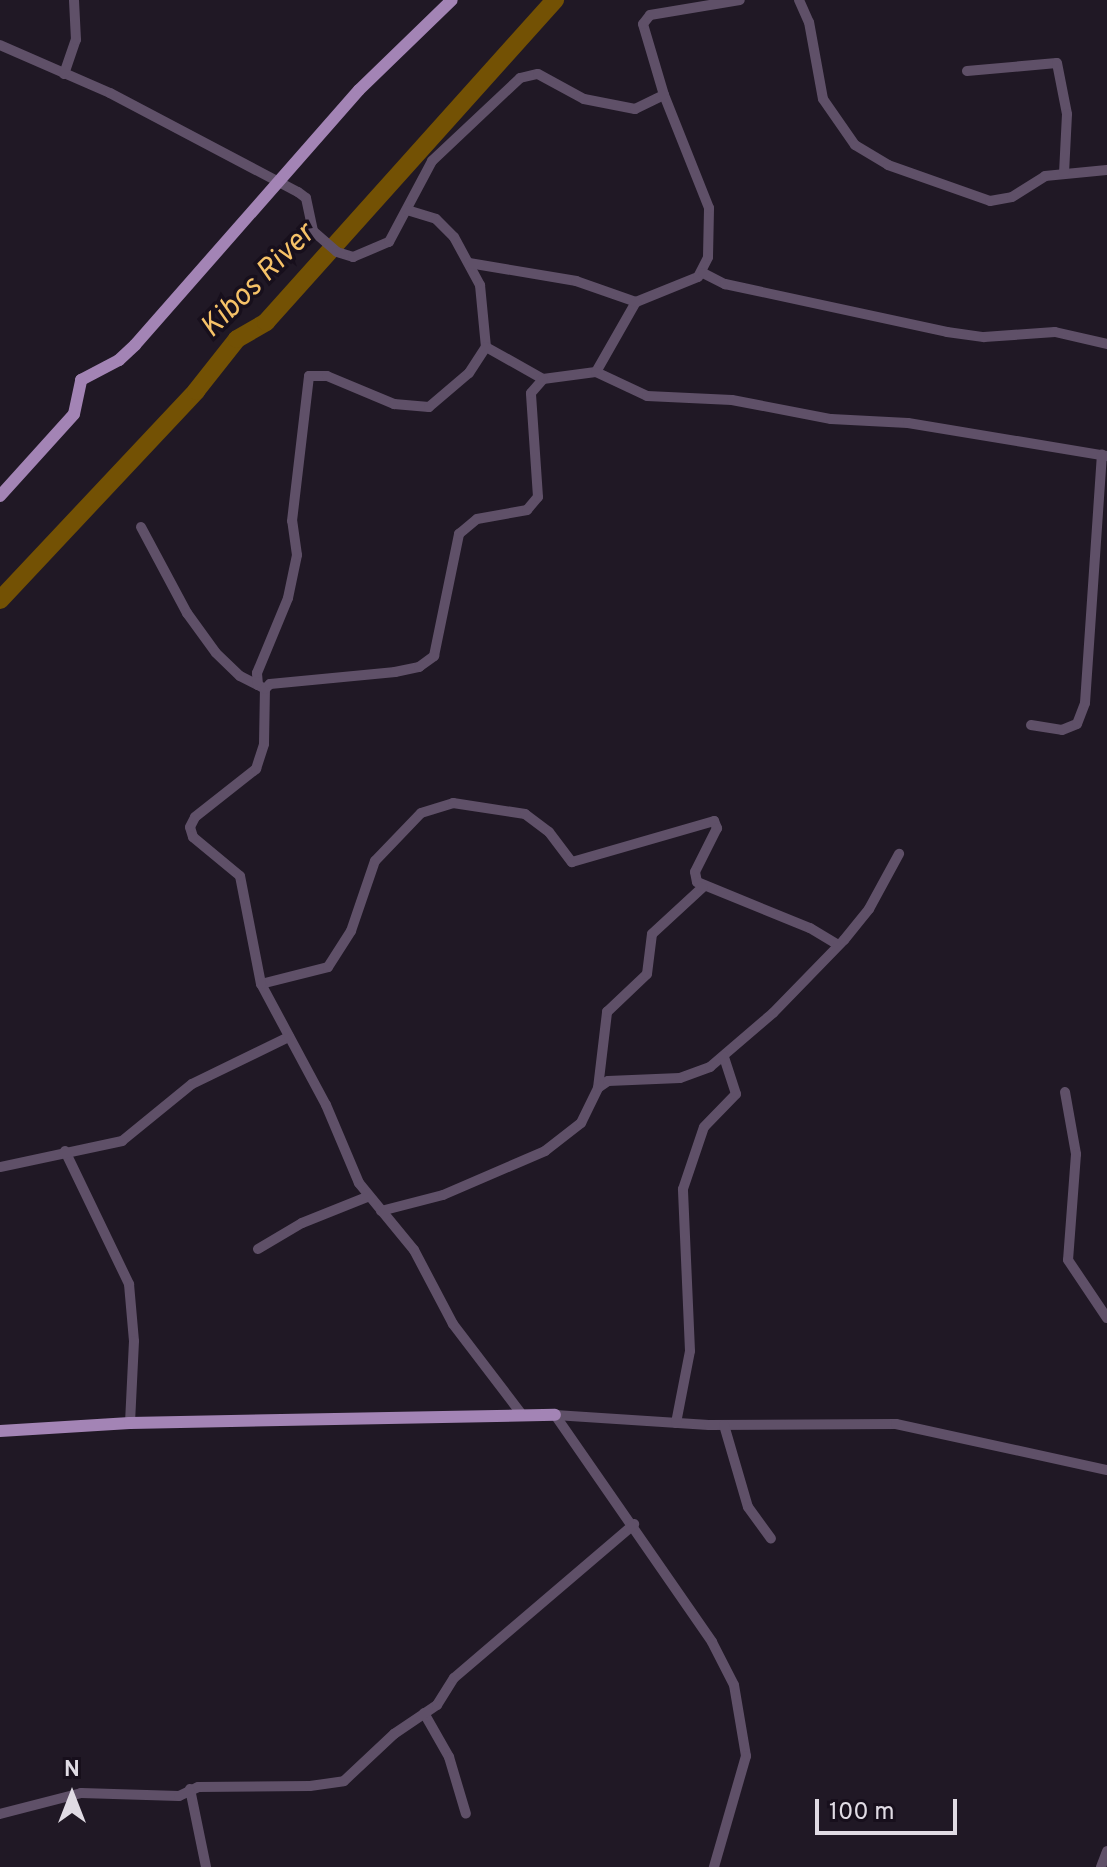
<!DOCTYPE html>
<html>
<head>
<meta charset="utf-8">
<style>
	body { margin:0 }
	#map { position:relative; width:1107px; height:1867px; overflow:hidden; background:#201825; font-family:Overpass,sans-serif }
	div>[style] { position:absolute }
	.river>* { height:18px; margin:-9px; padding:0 9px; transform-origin:9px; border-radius:9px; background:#735104 }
	.minor>* { height:10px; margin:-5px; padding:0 5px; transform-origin:5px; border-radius:5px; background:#5f5068 }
	.major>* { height:12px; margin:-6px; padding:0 6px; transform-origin:6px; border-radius:6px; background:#a384b5 }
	span { translate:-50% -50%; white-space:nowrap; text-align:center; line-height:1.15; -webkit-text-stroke:7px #170f1c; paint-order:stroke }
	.water-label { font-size:30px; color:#f6c268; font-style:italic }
	.north { position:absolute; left:32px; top:1755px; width:80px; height:80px; -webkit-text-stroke:6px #170f1c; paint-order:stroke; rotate:0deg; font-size:22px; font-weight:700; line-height:32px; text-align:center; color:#e0dbe4 }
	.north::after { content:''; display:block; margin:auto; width:28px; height:36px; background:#e0dbe4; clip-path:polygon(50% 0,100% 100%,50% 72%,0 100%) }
	.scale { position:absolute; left:815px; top:1799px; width:142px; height:36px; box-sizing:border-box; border:4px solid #e0dbe4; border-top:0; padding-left:10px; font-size:24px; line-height:28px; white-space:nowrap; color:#e0dbe4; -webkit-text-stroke:6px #170f1c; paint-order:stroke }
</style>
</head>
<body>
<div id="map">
	<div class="river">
		<i style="left:0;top:600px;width:287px;rotate:-46.8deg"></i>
		<i style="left:196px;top:391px;width:66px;rotate:-51.7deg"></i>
		<i style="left:237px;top:339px;width:34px;rotate:-30deg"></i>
		<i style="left:266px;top:322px;width:433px;rotate:-48.1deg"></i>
	</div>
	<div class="minor">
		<i style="left:799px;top:0;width:24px;rotate:66deg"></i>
		<i style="left:809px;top:22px;width:78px;rotate:79.7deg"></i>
		<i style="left:823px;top:99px;width:56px;rotate:55.2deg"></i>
		<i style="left:855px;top:145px;width:39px;rotate:31deg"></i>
		<i style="left:888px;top:165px;width:108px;rotate:19.4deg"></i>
		<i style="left:990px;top:201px;width:22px;rotate:-10deg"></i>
		<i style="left:1012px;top:197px;width:39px;rotate:-32deg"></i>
		<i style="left:1045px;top:176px;width:62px;rotate:-5.5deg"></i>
		<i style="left:0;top:45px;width:120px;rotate:23.6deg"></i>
		<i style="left:110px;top:93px;width:212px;rotate:27.8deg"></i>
		<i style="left:298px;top:192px;width:10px;rotate:37deg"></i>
		<i style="left:306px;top:198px;width:34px;rotate:78deg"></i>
		<i style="left:313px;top:231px;width:32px;rotate:41deg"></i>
		<i style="left:337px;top:252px;width:17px;rotate:17deg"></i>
		<i style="left:353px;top:257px;width:39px;rotate:-23deg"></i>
		<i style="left:389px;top:242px;width:92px;rotate:-62deg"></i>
		<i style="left:432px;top:161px;width:121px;rotate:-43.3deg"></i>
		<i style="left:520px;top:78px;width:18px;rotate:-13deg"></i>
		<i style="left:538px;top:74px;width:52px;rotate:28.5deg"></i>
		<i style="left:584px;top:99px;width:52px;rotate:11.1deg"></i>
		<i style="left:635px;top:109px;width:32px;rotate:-26deg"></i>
		<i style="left:967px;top:71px;width:90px;rotate:-5.1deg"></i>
		<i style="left:1057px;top:63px;width:52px;rotate:78.9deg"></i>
		<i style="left:1067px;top:114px;width:59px;rotate:92.9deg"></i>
		<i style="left:64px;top:74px;width:36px;rotate:-71deg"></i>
		<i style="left:76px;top:40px;width:40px;rotate:-92.9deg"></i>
		<i style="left:407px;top:210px;width:30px;rotate:17deg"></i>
		<i style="left:436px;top:219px;width:25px;rotate:45deg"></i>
		<i style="left:454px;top:237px;width:55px;rotate:61.6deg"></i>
		<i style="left:480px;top:285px;width:62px;rotate:84.5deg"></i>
		<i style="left:486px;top:347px;width:65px;rotate:29.3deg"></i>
		<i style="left:543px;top:379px;width:53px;rotate:-7.5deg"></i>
		<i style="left:596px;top:372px;width:81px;rotate:-60.3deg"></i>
		<i style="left:636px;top:302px;width:67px;rotate:-22deg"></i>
		<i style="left:698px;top:277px;width:22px;rotate:-63deg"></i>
		<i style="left:708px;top:257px;width:49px;rotate:-88.8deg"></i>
		<i style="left:709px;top:208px;width:122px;rotate:-111.7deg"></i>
		<i style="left:664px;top:95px;width:74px;rotate:-106.5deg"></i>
		<i style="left:643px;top:24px;width:11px;rotate:-52deg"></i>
		<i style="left:650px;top:15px;width:91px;rotate:-9.5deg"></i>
		<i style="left:469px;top:263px;width:109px;rotate:9.5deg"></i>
		<i style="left:576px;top:281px;width:64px;rotate:19.3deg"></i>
		<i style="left:703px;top:273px;width:25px;rotate:27deg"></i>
		<i style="left:725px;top:284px;width:227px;rotate:12.2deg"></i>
		<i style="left:947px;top:332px;width:37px;rotate:8deg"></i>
		<i style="left:984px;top:337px;width:71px;rotate:-4deg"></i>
		<i style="left:1055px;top:332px;width:53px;rotate:13deg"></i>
		<i style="left:596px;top:372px;width:56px;rotate:25.2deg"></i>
		<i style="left:647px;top:396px;width:85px;rotate:2.7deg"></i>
		<i style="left:732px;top:400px;width:101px;rotate:10.9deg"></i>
		<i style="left:831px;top:419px;width:77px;rotate:3deg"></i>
		<i style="left:908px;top:423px;width:202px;rotate:9.4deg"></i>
		<i style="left:141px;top:527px;width:98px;rotate:61.9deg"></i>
		<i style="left:187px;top:613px;width:49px;rotate:54.1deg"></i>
		<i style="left:216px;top:653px;width:33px;rotate:44deg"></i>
		<i style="left:240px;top:676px;width:20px;rotate:27deg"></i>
		<i style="left:265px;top:689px;width:8px;rotate:-150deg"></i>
		<i style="left:258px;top:685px;width:12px;rotate:-95deg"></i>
		<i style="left:257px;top:673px;width:81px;rotate:-67.5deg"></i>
		<i style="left:288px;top:598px;width:44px;rotate:-78.2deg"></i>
		<i style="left:297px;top:555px;width:34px;rotate:-98deg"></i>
		<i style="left:292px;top:521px;width:146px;rotate:-83.3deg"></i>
		<i style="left:309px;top:376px;width:18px"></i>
		<i style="left:327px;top:376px;width:73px;rotate:22.7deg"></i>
		<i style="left:394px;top:404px;width:35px;rotate:5deg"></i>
		<i style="left:429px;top:407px;width:52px;rotate:-40.4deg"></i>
		<i style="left:469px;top:373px;width:31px;rotate:-57deg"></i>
		<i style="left:1031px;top:725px;width:31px;rotate:9deg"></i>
		<i style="left:1062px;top:730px;width:16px;rotate:-22deg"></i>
		<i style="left:1077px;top:724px;width:22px;rotate:-69deg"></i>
		<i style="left:1085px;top:703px;width:249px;rotate:-86.1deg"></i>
		<i style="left:261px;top:984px;width:69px;rotate:-14.2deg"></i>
		<i style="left:328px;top:967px;width:43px;rotate:-57.4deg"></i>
		<i style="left:351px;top:931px;width:74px;rotate:-71.1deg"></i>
		<i style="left:375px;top:861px;width:66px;rotate:-46.2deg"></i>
		<i style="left:421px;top:813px;width:34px;rotate:-17deg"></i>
		<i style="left:453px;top:803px;width:73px;rotate:8.7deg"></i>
		<i style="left:525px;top:814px;width:30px;rotate:37deg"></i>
		<i style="left:549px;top:832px;width:38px;rotate:53deg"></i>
		<i style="left:572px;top:862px;width:148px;rotate:-16.1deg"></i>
		<i style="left:714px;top:821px;width:8px;rotate:67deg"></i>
		<i style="left:717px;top:828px;width:49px;rotate:116.6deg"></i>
		<i style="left:695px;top:872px;width:10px;rotate:79deg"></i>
		<i style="left:697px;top:882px;width:122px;rotate:22.2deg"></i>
		<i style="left:810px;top:928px;width:33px;rotate:31deg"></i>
		<i style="left:598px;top:1088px;width:77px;rotate:-83.2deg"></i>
		<i style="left:607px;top:1012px;width:55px;rotate:-43.5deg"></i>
		<i style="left:647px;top:974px;width:40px;rotate:-82.9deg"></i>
		<i style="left:652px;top:934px;width:69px;rotate:-42.7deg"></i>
		<i style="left:1065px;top:1092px;width:63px;rotate:79.9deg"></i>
		<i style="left:1076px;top:1154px;width:106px;rotate:94.3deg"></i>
		<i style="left:1068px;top:1260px;width:70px;rotate:56.1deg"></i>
		<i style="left:65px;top:1151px;width:148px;rotate:64.3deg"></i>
		<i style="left:129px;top:1284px;width:57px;rotate:85deg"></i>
		<i style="left:134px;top:1341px;width:82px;rotate:92.8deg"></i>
		<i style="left:0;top:1167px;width:125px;rotate:-12deg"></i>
		<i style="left:122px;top:1141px;width:90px;rotate:-39.2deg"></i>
		<i style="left:192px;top:1084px;width:108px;rotate:-25.9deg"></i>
		<i style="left:381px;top:1211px;width:64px;rotate:-14.5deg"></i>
		<i style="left:443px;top:1195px;width:111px;rotate:-23.3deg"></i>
		<i style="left:545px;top:1151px;width:46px;rotate:-37.9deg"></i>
		<i style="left:581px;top:1123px;width:39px;rotate:-64deg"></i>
		<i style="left:598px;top:1088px;width:12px;rotate:-35deg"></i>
		<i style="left:608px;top:1081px;width:72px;rotate:-2.4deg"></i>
		<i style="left:680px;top:1078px;width:32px;rotate:-20deg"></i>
		<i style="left:710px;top:1067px;width:83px;rotate:-40.6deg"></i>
		<i style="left:773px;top:1013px;width:102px;rotate:-45.8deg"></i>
		<i style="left:844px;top:940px;width:40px;rotate:-51deg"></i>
		<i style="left:869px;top:909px;width:63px;rotate:-61.4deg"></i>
		<i style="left:258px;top:1249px;width:51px;rotate:-30.6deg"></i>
		<i style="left:302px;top:1223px;width:70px;rotate:-21.8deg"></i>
		<i style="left:520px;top:1412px;width:111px;rotate:-127.3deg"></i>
		<i style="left:453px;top:1324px;width:84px;rotate:-117.8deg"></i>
		<i style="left:414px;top:1250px;width:87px;rotate:-129.4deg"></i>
		<i style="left:359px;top:1183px;width:85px;rotate:-112.9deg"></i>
		<i style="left:326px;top:1105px;width:137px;rotate:-118.2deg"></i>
		<i style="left:261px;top:984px;width:110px;rotate:-101deg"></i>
		<i style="left:240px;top:876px;width:61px;rotate:-140.3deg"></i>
		<i style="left:193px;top:837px;width:10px;rotate:-107deg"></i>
		<i style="left:190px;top:827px;width:11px;rotate:-63deg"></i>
		<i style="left:195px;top:817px;width:78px;rotate:-38.2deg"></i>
		<i style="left:256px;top:769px;width:26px;rotate:-72deg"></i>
		<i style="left:264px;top:744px;width:55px;rotate:-89deg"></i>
		<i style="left:265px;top:689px;width:7px;rotate:-45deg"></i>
		<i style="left:270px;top:684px;width:126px;rotate:-5.5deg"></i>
		<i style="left:395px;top:672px;width:25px;rotate:-12deg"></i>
		<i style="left:419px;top:667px;width:19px;rotate:-36deg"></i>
		<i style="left:434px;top:656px;width:125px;rotate:-78.4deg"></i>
		<i style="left:459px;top:534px;width:23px;rotate:-40deg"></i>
		<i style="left:477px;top:519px;width:51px;rotate:-10.2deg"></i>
		<i style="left:527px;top:510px;width:17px;rotate:-50deg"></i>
		<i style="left:538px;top:497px;width:104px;rotate:-93.9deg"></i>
		<i style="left:531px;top:393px;width:18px;rotate:-49deg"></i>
		<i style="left:555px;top:1415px;width:154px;rotate:3.7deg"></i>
		<i style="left:709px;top:1425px;width:187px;rotate:-0.3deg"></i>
		<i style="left:896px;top:1424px;width:216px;rotate:12.3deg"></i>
		<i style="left:555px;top:1415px;width:276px;rotate:55.3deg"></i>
		<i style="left:712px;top:1642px;width:48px;rotate:62.9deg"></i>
		<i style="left:734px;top:1685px;width:72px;rotate:80.4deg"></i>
		<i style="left:746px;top:1756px;width:116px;rotate:106.1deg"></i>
		<i style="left:676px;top:1423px;width:73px;rotate:-79deg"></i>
		<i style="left:690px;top:1351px;width:162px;rotate:-92.5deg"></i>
		<i style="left:683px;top:1189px;width:65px;rotate:-71.3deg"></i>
		<i style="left:704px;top:1127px;width:46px;rotate:-45.9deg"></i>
		<i style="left:736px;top:1094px;width:40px;rotate:-108deg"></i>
		<i style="left:724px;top:1425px;width:85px;rotate:73.7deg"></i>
		<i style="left:748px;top:1507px;width:39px;rotate:54deg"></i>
		<i style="left:424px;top:1713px;width:51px;rotate:60.4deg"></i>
		<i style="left:449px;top:1757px;width:59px;rotate:73.4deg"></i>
		<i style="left:190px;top:1789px;width:80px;rotate:78.4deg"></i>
		<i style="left:0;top:1814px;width:84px;rotate:-14.5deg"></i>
		<i style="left:81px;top:1793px;width:98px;rotate:1.8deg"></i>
		<i style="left:179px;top:1796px;width:21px;rotate:-25deg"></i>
		<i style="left:198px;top:1787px;width:112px;rotate:-0.5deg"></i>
		<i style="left:310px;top:1786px;width:34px;rotate:-8deg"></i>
		<i style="left:344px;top:1781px;width:69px;rotate:-43.2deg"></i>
		<i style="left:394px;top:1734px;width:52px;rotate:-34deg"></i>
		<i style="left:437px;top:1705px;width:32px;rotate:-58deg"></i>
		<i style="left:454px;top:1678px;width:237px;rotate:-40.5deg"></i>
		<i style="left:1101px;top:1867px;width:17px;rotate:-69deg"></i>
	</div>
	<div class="major">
		<i style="left:0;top:496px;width:110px;rotate:-47.9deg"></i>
		<i style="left:74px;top:414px;width:35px;rotate:-78deg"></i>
		<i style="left:81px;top:380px;width:43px;rotate:-27.8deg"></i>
		<i style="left:119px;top:360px;width:22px;rotate:-43deg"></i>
		<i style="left:135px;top:345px;width:339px;rotate:-48.7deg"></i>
		<i style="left:359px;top:90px;width:129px;rotate:-44.1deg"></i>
		<i style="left:0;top:1431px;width:130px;rotate:-3.5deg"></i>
		<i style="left:130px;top:1423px;width:425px;rotate:-1.1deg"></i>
	</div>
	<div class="water-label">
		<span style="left:259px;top:282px;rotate:-45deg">Kibos River</span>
	</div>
	<div class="north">N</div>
	<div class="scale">100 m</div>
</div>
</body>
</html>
